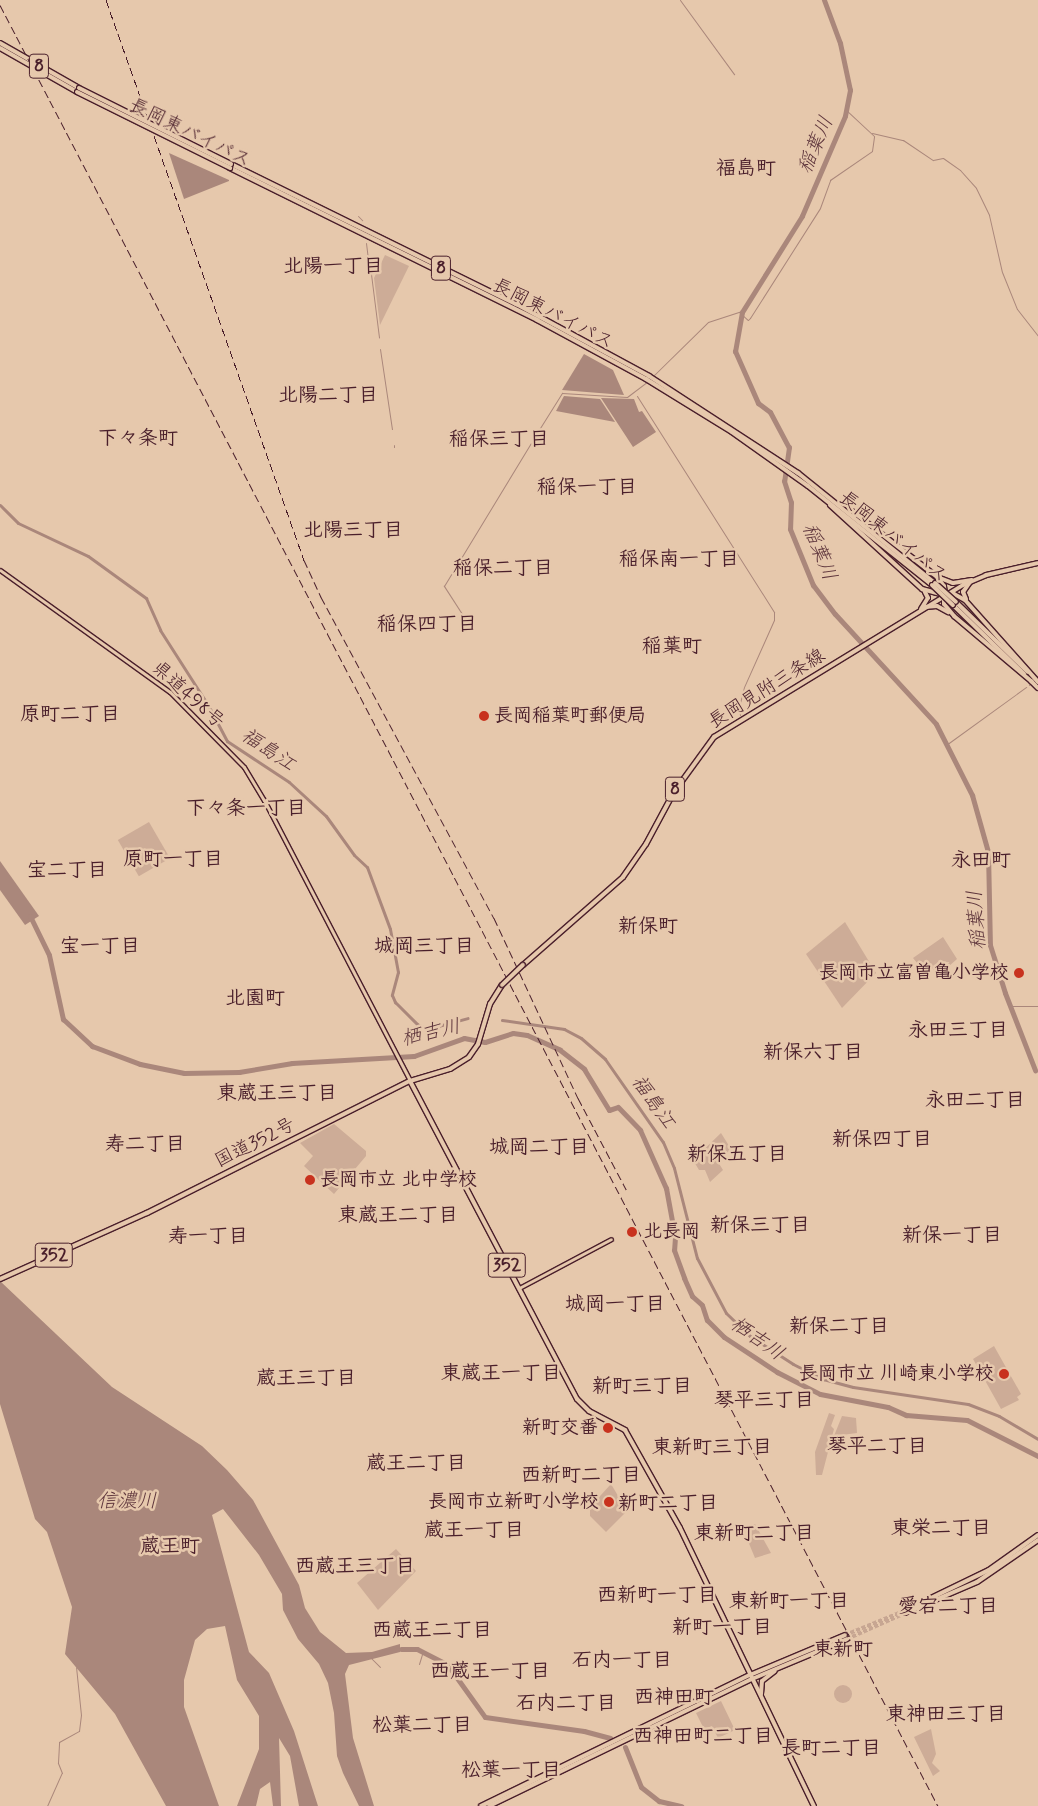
<!DOCTYPE html>
<html>
<head>
<meta charset="utf-8">
<style>
	body { margin:0 }
	#map { position:relative; width:1038px; height:1806px; overflow:hidden; background:#e6c8ac; font-family:Mynerve,"Klee One",sans-serif }
	div>[style] { position:absolute }
	.green>* { inset:0; background:#cdac97; transform-origin:0 0 }
	.round { border-radius:50% }
	.water>* { inset:0; background:#aa877b }
	.stream>* { height:1px; margin:-0.5px; padding:0 0.5px; transform-origin:0.5px; border-radius:0.5px; background:#aa877b }
	.canal>* { height:3px; margin:-1.5px; padding:0 1.5px; transform-origin:1.5px; border-radius:1.5px; background:#aa877b }
	.river>* { height:5px; margin:-2.5px; padding:0 2.5px; transform-origin:2.5px; border-radius:2.5px; background:#aa877b }
	.trunk-tunnel>* { height:4px; margin-top:-2px; transform-origin:0; background:repeating-linear-gradient(90deg,#c7a692 0 4px,transparent 0 6px) }
	.roads { filter:drop-shadow(1px 0 #4a1f2b) drop-shadow(-1px 0 #4a1f2b) drop-shadow(0 1px #4a1f2b) drop-shadow(0 -1px #4a1f2b) }
	.secondary>* { height:3px; margin:-1.5px; padding:0 1.5px; transform-origin:1.5px; border-radius:1.5px; background:#e6c8ac }
	.primary>* { height:4px; margin:-2px; padding:0 2px; transform-origin:2px; border-radius:2px; background:#e6c8ac }
	.trunk>* { height:4px; margin:-2px; padding:0 2px; transform-origin:2px; border-radius:2px; background:#e6c8ac }
	.rail>* { height:1px; margin-top:-0.5px; transform-origin:0; background:repeating-linear-gradient(90deg,#4a1f2b 0 8px,transparent 0 12px) }
	.bridges { filter:drop-shadow(1px 0 #4a1f2b) drop-shadow(-1px 0 #4a1f2b) drop-shadow(0 1px #4a1f2b) drop-shadow(0 -1px #4a1f2b) }
	.primary-bridge>* { height:4px; margin:-2px; padding:0 2px; transform-origin:2px; border-radius:2px; background:#e6c8ac }
	.trunk-bridge>* { height:4px; margin:-2px; padding:0 2px; transform-origin:2px; border-radius:2px; background:#e6c8ac }
	.dots>* { width:14px; height:14px; translate:-50% -50%; box-sizing:border-box; border:2px solid #e6c8ac; border-radius:50% }
	span { translate:-50% -50%; white-space:nowrap; text-align:center; line-height:1.15; -webkit-text-stroke:5px #e6c8ac; paint-order:stroke }
	.shield-label span { padding:1px 4px; background:#e6c8ac; border:1px solid; border-radius:4px; -webkit-text-stroke-width:0 }
	.shield-label { font-size:18px; color:#4a1f2b; font-weight:700 }
	.street-label { font-size:19px; color:#4a1f2b }
	.poi-label { font-size:19px; color:#4a1f2b; font-weight:700 }
	.left { translate:0 -50%; text-align:left }
	.right { translate:-100% -50%; text-align:right }
	.water-label { font-size:20px; color:#5d343b; font-style:italic }
	.neighbourhood-label { font-size:20px; color:#4a1f2b; font-weight:700 }
</style>
</head>
<body>
<div id="map">
	<div class="green">
		<i style="clip-path:polygon(385px 255px,409px 266px,380px 325px,374px 278px)"></i>
		<i style="left:149px;top:822px;width:42px;height:36px;rotate:60deg"></i>
		<i style="clip-path:polygon(845px 922px,876px 973px,842px 1008px,806px 954px)"></i>
		<i style="clip-path:polygon(943px 937px,957px 959px,939px 975px,928px 964px,922px 969px,913px 958px)"></i>
		<i style="clip-path:polygon(334px 1124px,366px 1151px,366px 1156px,334px 1194px,304px 1166px,313px 1156px,300px 1143px)"></i>
		<i style="clip-path:polygon(721px 1133px,731px 1149px,718px 1162px,723px 1170px,710px 1182px,705px 1170px,699px 1170px,693px 1160px)"></i>
		<i style="clip-path:polygon(994px 1346px,1021px 1394px,1017px 1397px,1019px 1400px,1001px 1409px,973px 1359px)"></i>
		<i style="clip-path:polygon(829px 1413px,835px 1415px,831px 1426px,834px 1429px,822px 1475px,816px 1475px,815px 1452px)"></i>
		<i style="clip-path:polygon(842px 1416px,856px 1418px,857px 1433px,834px 1436px)"></i>
		<i style="clip-path:polygon(611px 1484px,627px 1511px,606px 1532px,590px 1516px,590px 1507px)"></i>
		<i style="clip-path:polygon(755px 1524px,771px 1553px,755px 1558px,743px 1529px)"></i>
		<i style="clip-path:polygon(396px 1549px,416px 1571px,378px 1610px,357px 1583px)"></i>
		<i class="round" style="left:834px;top:1685px;width:18px;height:18px"></i>
		<i style="clip-path:polygon(721px 1701px,735px 1730px,718px 1738px,712px 1726px,704px 1729px,696px 1713px)"></i>
		<i style="clip-path:polygon(931px 1729px,936px 1754px,932px 1763px,940px 1771px,933px 1776px,914px 1737px)"></i>
	</div>
	<div class="water">
		<i style="clip-path:polygon(169px 153px,229px 180px,229px 181px,184px 199px)"></i>
		<i style="clip-path:polygon(584px 354px,613px 370px,624px 395px,562px 390px)"></i>
		<i style="clip-path:polygon(564px 396px,600px 399px,615px 422px,556px 411px)"></i>
		<i style="clip-path:polygon(601px 398px,634px 399px,639px 412px,642px 411px,656px 432px,633px 447px)"></i>
		<i style="clip-path:polygon(0 861px,39px 916px,25px 925px,0 890px)"></i>
		<i style="clip-path:polygon(0 1281px,112px 1387px,202px 1446px,227px 1470px,253px 1500px,299px 1585px,305px 1608px,320px 1632px,346px 1653px,372px 1652px,400px 1644px,400px 1652px,349px 1665px,345px 1674px,353px 1738px,374px 1806px,359px 1806px,343px 1773px,337px 1756px,334px 1713px,328px 1683px,319px 1664px,298px 1639px,283px 1610px,282px 1594px,259px 1555px,223px 1509px,212px 1515px,249px 1652px,269px 1673px,294px 1731px,318px 1806px,299px 1806px,290px 1756px,279px 1738px,281px 1806px,273px 1806px,270px 1782px,260px 1789px,256px 1806px,237px 1806px,259px 1749px,259px 1716px,237px 1680px,225px 1626px,207px 1629px,195px 1640px,184px 1680px,184px 1707px,219px 1806px,166px 1806px,115px 1714px,65px 1654px,72px 1607px,47px 1532px,35px 1519px,0 1404px)"></i>
	</div>
	<div class="stream">
		<i style="left:680px;top:0;width:92px;rotate:53.9deg"></i>
		<i style="left:872px;top:133px;width:32px;rotate:13deg"></i>
		<i style="left:903px;top:140px;width:36px;rotate:34deg"></i>
		<i style="left:933px;top:160px;width:10px;rotate:-11deg"></i>
		<i style="left:943px;top:158px;width:21px;rotate:35deg"></i>
		<i style="left:960px;top:170px;width:24px;rotate:48deg"></i>
		<i style="left:976px;top:188px;width:30px;rotate:64deg"></i>
		<i style="left:989px;top:215px;width:58px;rotate:77.2deg"></i>
		<i style="left:1002px;top:272px;width:40px;rotate:68deg"></i>
		<i style="left:1017px;top:309px;width:34px;rotate:52deg"></i>
		<i style="left:358px;top:216px;width:6px;rotate:45deg"></i>
		<i style="left:366px;top:243px;width:25px;rotate:83deg"></i>
		<i style="left:371px;top:274px;width:64px;rotate:82.8deg"></i>
		<i style="left:380px;top:349px;width:81px;rotate:81.5deg"></i>
		<i style="left:652px;top:377px;width:78px;rotate:-44.5deg"></i>
		<i style="left:708px;top:322px;width:33px;rotate:-18deg"></i>
		<i style="left:739px;top:312px;width:12px;rotate:42deg"></i>
		<i style="left:748px;top:320px;width:3px;rotate:-45deg"></i>
		<i style="left:750px;top:318px;width:130px;rotate:-57.5deg"></i>
		<i style="left:820px;top:208px;width:30px;rotate:-70deg"></i>
		<i style="left:830px;top:180px;width:51px;rotate:-34.6deg"></i>
		<i style="left:872px;top:151px;width:15px;rotate:-82deg"></i>
		<i style="left:874px;top:136px;width:38px;rotate:-137deg"></i>
		<i style="left:637px;top:396px;width:256px;rotate:57.6deg"></i>
		<i style="left:774px;top:612px;width:8px;rotate:90deg"></i>
		<i style="left:774px;top:620px;width:73px;rotate:114.1deg"></i>
		<i style="left:744px;top:687px;width:21px;rotate:104deg"></i>
		<i style="left:739px;top:707px;width:8px;rotate:83deg"></i>
		<i style="left:535px;top:436px;width:51px;rotate:-57.9deg"></i>
		<i style="left:562px;top:393px;width:65px;rotate:3.5deg"></i>
		<i style="left:627px;top:397px;width:25px;rotate:-37deg"></i>
		<i style="left:394px;top:445px;width:2px;rotate:90deg"></i>
		<i style="left:473px;top:631px;width:54px;rotate:-122.8deg"></i>
		<i style="left:444px;top:586px;width:167px;rotate:-58.7deg"></i>
		<i style="left:1029px;top:685px;width:1px;rotate:-45deg"></i>
		<i style="left:946px;top:745px;width:99px;rotate:-35.9deg"></i>
		<i style="left:1009px;top:1006px;width:29px"></i>
		<i style="left:370px;top:1657px;width:14px;rotate:45deg"></i>
		<i style="left:419px;top:1664px;width:14px;rotate:-73deg"></i>
		<i style="left:47px;top:1806px;width:36px;rotate:-66deg"></i>
		<i style="left:62px;top:1773px;width:11px;rotate:-112deg"></i>
		<i style="left:58px;top:1763px;width:21px;rotate:-87deg"></i>
		<i style="left:59px;top:1742px;width:23px;rotate:-29deg"></i>
		<i style="left:79px;top:1731px;width:16px;rotate:-83deg"></i>
		<i style="left:81px;top:1715px;width:48px;rotate:-95.9deg"></i>
	</div>
	<div class="canal">
		<i style="left:0;top:505px;width:25px;rotate:45deg"></i>
		<i style="left:18px;top:523px;width:77px;rotate:25.2deg"></i>
		<i style="left:88px;top:556px;width:72px;rotate:35.9deg"></i>
		<i style="left:146px;top:598px;width:35px;rotate:66deg"></i>
		<i style="left:160px;top:630px;width:89px;rotate:57.4deg"></i>
		<i style="left:208px;top:705px;width:41px;rotate:62.2deg"></i>
		<i style="left:227px;top:741px;width:74px;rotate:33.5deg"></i>
		<i style="left:289px;top:782px;width:50px;rotate:42.6deg"></i>
		<i style="left:326px;top:816px;width:48px;rotate:54.3deg"></i>
		<i style="left:354px;top:855px;width:18px;rotate:43deg"></i>
		<i style="left:367px;top:867px;width:66px;rotate:69.6deg"></i>
		<i style="left:390px;top:929px;width:44px;rotate:79.5deg"></i>
		<i style="left:398px;top:972px;width:24px;rotate:105deg"></i>
		<i style="left:392px;top:995px;width:8px;rotate:67deg"></i>
		<i style="left:395px;top:1002px;width:31px;rotate:45deg"></i>
		<i style="left:417px;top:1024px;width:11px;rotate:27deg"></i>
		<i style="left:427px;top:1029px;width:42px;rotate:-15deg"></i>
		<i style="left:502px;top:1020px;width:63px;rotate:8.3deg"></i>
		<i style="left:564px;top:1029px;width:19px;rotate:28deg"></i>
		<i style="left:581px;top:1038px;width:32px;rotate:41deg"></i>
		<i style="left:605px;top:1059px;width:101px;rotate:55.1deg"></i>
		<i style="left:663px;top:1142px;width:28px;rotate:67deg"></i>
		<i style="left:674px;top:1168px;width:93px;rotate:75.7deg"></i>
		<i style="left:697px;top:1258px;width:62px;rotate:62.2deg"></i>
		<i style="left:726px;top:1313px;width:33px;rotate:44deg"></i>
		<i style="left:750px;top:1336px;width:51px;rotate:33.1deg"></i>
		<i style="left:793px;top:1364px;width:34px;rotate:27deg"></i>
		<i style="left:823px;top:1379px;width:31px;rotate:15deg"></i>
		<i style="left:853px;top:1387px;width:116px;rotate:8.4deg"></i>
		<i style="left:968px;top:1404px;width:33px;rotate:21deg"></i>
		<i style="left:999px;top:1416px;width:45px;rotate:30.5deg"></i>
	</div>
	<div class="river">
		<i style="left:824px;top:0;width:46px;rotate:69.6deg"></i>
		<i style="left:840px;top:43px;width:48px;rotate:78deg"></i>
		<i style="left:850px;top:90px;width:26px;rotate:101deg"></i>
		<i style="left:845px;top:116px;width:109px;rotate:113.3deg"></i>
		<i style="left:802px;top:216px;width:113px;rotate:122deg"></i>
		<i style="left:742px;top:312px;width:40px;rotate:100deg"></i>
		<i style="left:735px;top:351px;width:57px;rotate:66.1deg"></i>
		<i style="left:758px;top:403px;width:15px;rotate:37deg"></i>
		<i style="left:770px;top:412px;width:40px;rotate:62deg"></i>
		<i style="left:789px;top:447px;width:34px;rotate:98deg"></i>
		<i style="left:784px;top:481px;width:22px;rotate:72deg"></i>
		<i style="left:791px;top:502px;width:27px;rotate:92deg"></i>
		<i style="left:790px;top:529px;width:61px;rotate:67.7deg"></i>
		<i style="left:813px;top:585px;width:36px;rotate:53deg"></i>
		<i style="left:835px;top:614px;width:149px;rotate:47.4deg"></i>
		<i style="left:936px;top:724px;width:80px;rotate:63.1deg"></i>
		<i style="left:972px;top:795px;width:59px;rotate:74.3deg"></i>
		<i style="left:988px;top:852px;width:93px;rotate:88.8deg"></i>
		<i style="left:990px;top:945px;width:50px;rotate:72.6deg"></i>
		<i style="left:1005px;top:993px;width:83px;rotate:68.7deg"></i>
		<i style="left:30px;top:916px;width:43px;rotate:64deg"></i>
		<i style="left:49px;top:955px;width:66px;rotate:77.7deg"></i>
		<i style="left:63px;top:1019px;width:40px;rotate:43deg"></i>
		<i style="left:92px;top:1046px;width:51px;rotate:20.6deg"></i>
		<i style="left:140px;top:1064px;width:45px;rotate:11.6deg"></i>
		<i style="left:184px;top:1073px;width:55px;rotate:-1deg"></i>
		<i style="left:239px;top:1072px;width:54px;rotate:-9.6deg"></i>
		<i style="left:292px;top:1063px;width:122px;rotate:-3.3deg"></i>
		<i style="left:414px;top:1056px;width:53px;rotate:-19.8deg"></i>
		<i style="left:464px;top:1038px;width:21px;rotate:11deg"></i>
		<i style="left:485px;top:1042px;width:29px;rotate:-18deg"></i>
		<i style="left:513px;top:1033px;width:14px;rotate:8deg"></i>
		<i style="left:527px;top:1035px;width:36px;rotate:24deg"></i>
		<i style="left:560px;top:1050px;width:31px;rotate:38deg"></i>
		<i style="left:584px;top:1069px;width:48px;rotate:58.6deg"></i>
		<i style="left:609px;top:1110px;width:9px;rotate:-18deg"></i>
		<i style="left:618px;top:1107px;width:32px;rotate:46deg"></i>
		<i style="left:640px;top:1130px;width:64px;rotate:65.9deg"></i>
		<i style="left:666px;top:1188px;width:50px;rotate:79.6deg"></i>
		<i style="left:675px;top:1237px;width:13px;rotate:94deg"></i>
		<i style="left:674px;top:1250px;width:30px;rotate:70deg"></i>
		<i style="left:684px;top:1278px;width:20px;rotate:66deg"></i>
		<i style="left:692px;top:1296px;width:13px;rotate:42deg"></i>
		<i style="left:702px;top:1305px;width:16px;rotate:72deg"></i>
		<i style="left:707px;top:1320px;width:24px;rotate:45deg"></i>
		<i style="left:724px;top:1337px;width:64px;rotate:33.4deg"></i>
		<i style="left:777px;top:1372px;width:48px;rotate:27.1deg"></i>
		<i style="left:820px;top:1394px;width:69px;rotate:10.8deg"></i>
		<i style="left:888px;top:1407px;width:20px;rotate:24deg"></i>
		<i style="left:906px;top:1415px;width:61px;rotate:4.7deg"></i>
		<i style="left:967px;top:1420px;width:80px;rotate:26.9deg"></i>
		<i style="left:401px;top:1649px;width:16px"></i>
		<i style="left:417px;top:1649px;width:34px;rotate:27deg"></i>
		<i style="left:447px;top:1664px;width:65px;rotate:54.4deg"></i>
		<i style="left:485px;top:1717px;width:100px;rotate:8deg"></i>
		<i style="left:584px;top:1731px;width:27px;rotate:15deg"></i>
		<i style="left:625px;top:1747px;width:43px;rotate:68.2deg"></i>
		<i style="left:641px;top:1787px;width:23px;rotate:38deg"></i>
		<i style="left:659px;top:1801px;width:23px;rotate:13deg"></i>
	</div>
	<div class="trunk-tunnel">
		<i style="left:845px;top:1635px;width:64px;rotate:-22.1deg"></i>
		<i style="left:847px;top:1639px;width:64px;rotate:-24.1deg"></i>
	</div>
	<div class="roads">
		<div class="secondary">
			<i style="left:0;top:570px;width:209px;rotate:35.7deg"></i>
			<i style="left:170px;top:692px;width:105px;rotate:45.4deg"></i>
			<i style="left:244px;top:767px;width:39px;rotate:59deg"></i>
			<i style="left:264px;top:800px;width:317px;rotate:62.5deg"></i>
			<i style="left:519px;top:1288px;width:104px;rotate:-28deg"></i>
		</div>
		<div class="primary">
			<i style="left:523px;top:965px;width:133px;rotate:-41.3deg"></i>
			<i style="left:623px;top:877px;width:40px;rotate:-55.1deg"></i>
			<i style="left:646px;top:844px;width:59px;rotate:-61.7deg"></i>
			<i style="left:674px;top:792px;width:68px;rotate:-54deg"></i>
			<i style="left:714px;top:737px;width:292px;rotate:-31.4deg"></i>
			<i style="left:963px;top:585px;width:25px;rotate:-23deg"></i>
			<i style="left:986px;top:575px;width:53px;rotate:-13deg"></i>
			<i style="left:410px;top:1081px;width:42px;rotate:-16.7deg"></i>
			<i style="left:450px;top:1069px;width:22px;rotate:-32deg"></i>
			<i style="left:469px;top:1057px;width:16px;rotate:-55deg"></i>
			<i style="left:478px;top:1044px;width:42px;rotate:-73.3deg"></i>
			<i style="left:490px;top:1004px;width:22px;rotate:-58deg"></i>
		</div>
		<div class="trunk">
			<i style="left:0;top:43px;width:91px;rotate:29.7deg"></i>
			<i style="left:0;top:48px;width:89px;rotate:29.7deg"></i>
			<i style="left:231px;top:164px;width:318px;rotate:26.2deg"></i>
			<i style="left:516px;top:304px;width:151px;rotate:28.4deg"></i>
			<i style="left:649px;top:376px;width:178px;rotate:33.1deg"></i>
			<i style="left:798px;top:473px;width:176px;rotate:38.8deg"></i>
			<i style="left:230px;top:168px;width:343px;rotate:26.3deg"></i>
			<i style="left:537px;top:320px;width:124px;rotate:28.4deg"></i>
			<i style="left:646px;top:379px;width:101px;rotate:31.6deg"></i>
			<i style="left:732px;top:432px;width:93px;rotate:35.4deg"></i>
			<i style="left:808px;top:486px;width:159px;rotate:38.6deg"></i>
			<i style="left:830px;top:505px;width:125px;rotate:42.4deg"></i>
			<i style="left:922px;top:589px;width:23px;rotate:15deg"></i>
			<i style="left:944px;top:595px;width:9px;rotate:90deg"></i>
			<i style="left:944px;top:604px;width:16px;rotate:50deg"></i>
			<i style="left:954px;top:616px;width:102px;rotate:40.2deg"></i>
			<i style="left:852px;top:511px;width:108px;rotate:37.8deg"></i>
			<i style="left:937px;top:577px;width:11px;rotate:52deg"></i>
			<i style="left:944px;top:586px;width:9px;rotate:84deg"></i>
			<i style="left:945px;top:595px;width:9px;rotate:-6deg"></i>
			<i style="left:954px;top:594px;width:13px;rotate:29deg"></i>
			<i style="left:965px;top:600px;width:110px;rotate:48.3deg"></i>
			<i style="left:940px;top:578px;width:14px;rotate:21deg"></i>
			<i style="left:953px;top:583px;width:19px;rotate:-9deg"></i>
			<i style="left:966px;top:599px;width:8px;rotate:-113deg"></i>
			<i style="left:963px;top:592px;width:12px;rotate:-55deg"></i>
			<i style="left:956px;top:602px;width:100px;rotate:44.2deg"></i>
			<i style="left:953px;top:605px;width:99px;rotate:44.2deg"></i>
			<i style="left:924px;top:607px;width:13px;rotate:-4deg"></i>
			<i style="left:937px;top:606px;width:13px;rotate:29deg"></i>
			<i style="left:921px;top:609px;width:13px;rotate:-58deg"></i>
			<i style="left:928px;top:598px;width:7px;rotate:-117deg"></i>
			<i style="left:1031px;top:681px;width:10px;rotate:45deg"></i>
			<i style="left:0;top:1279px;width:161px;rotate:-24.2deg"></i>
			<i style="left:147px;top:1213px;width:294px;rotate:-26.7deg"></i>
			<i style="left:410px;top:1081px;width:359px;rotate:62.3deg"></i>
			<i style="left:577px;top:1399px;width:17px;rotate:45deg"></i>
			<i style="left:589px;top:1411px;width:41px;rotate:27.8deg"></i>
			<i style="left:625px;top:1430px;width:112px;rotate:60.7deg"></i>
			<i style="left:680px;top:1528px;width:309px;rotate:64.3deg"></i>
			<i style="left:904px;top:1611px;width:94px;rotate:-25.8deg"></i>
			<i style="left:989px;top:1570px;width:60px;rotate:-35.5deg"></i>
			<i style="left:905px;top:1613px;width:78px;rotate:-23.3deg"></i>
			<i style="left:977px;top:1582px;width:74px;rotate:-34.5deg"></i>
			<i style="left:761px;top:1694px;width:13px;rotate:-86deg"></i>
			<i style="left:762px;top:1681px;width:16px;rotate:-38deg"></i>
			<i style="left:481px;top:1806px;width:299px;rotate:-26deg"></i>
			<i style="left:750px;top:1675px;width:103px;rotate:-22.8deg"></i>
			<i style="left:489px;top:1806px;width:292px;rotate:-25.8deg"></i>
			<i style="left:752px;top:1679px;width:103px;rotate:-22.8deg"></i>
		</div>
	</div>
	<div class="rail">
		<i style="left:106px;top:0;width:594px;rotate:70.53deg"></i>
		<i style="left:304px;top:560px;width:41px;rotate:65.3deg"></i>
		<i style="left:321px;top:597px;width:365px;rotate:61.7deg"></i>
		<i style="left:494px;top:918px;width:199px;rotate:65deg"></i>
		<i style="left:578px;top:1098px;width:107px;rotate:62.2deg"></i>
		<i style="left:0;top:5px;width:2031px;rotate:62.49deg"></i>
	</div>
	<div class="bridges">
		<div class="primary-bridge">
			<i style="left:502px;top:985px;width:29px;rotate:-44deg"></i>
		</div>
		<div class="trunk-bridge">
			<i style="left:79px;top:88px;width:170px;rotate:26.6deg"></i>
			<i style="left:77px;top:92px;width:171px;rotate:26.4deg"></i>
			<i style="left:935px;top:583px;width:28px;rotate:42deg"></i>
			<i style="left:932px;top:585px;width:29px;rotate:44deg"></i>
		</div>
	</div>
	<div class="dots">
		<i style="left:484px;top:716px;background:#c8321e"></i>
		<i style="left:1019px;top:973px;background:#c8321e"></i>
		<i style="left:310px;top:1180px;background:#c8321e"></i>
		<i style="left:632px;top:1232px;background:#c8321e"></i>
		<i style="left:1004px;top:1374px;background:#c8321e"></i>
		<i style="left:608px;top:1428px;background:#c8321e"></i>
		<i style="left:609px;top:1502px;background:#c8321e"></i>
	</div>
	<div class="shield-label">
		<span style="left:39px;top:66px">8</span>
		<span style="left:441px;top:268px">8</span>
		<span style="left:675px;top:789px">8</span>
		<span style="left:54px;top:1255px">352</span>
		<span style="left:507px;top:1265px">352</span>
	</div>
	<div class="street-label">
		<span style="left:190px;top:133px;rotate:26deg">長岡東バイパス</span>
		<span style="left:553px;top:314px;rotate:27deg">長岡東バイパス</span>
		<span style="left:893px;top:537px;rotate:39deg">長岡東バイパス</span>
		<span style="left:767px;top:689px;rotate:-32deg">長岡見附三条線</span>
		<span style="left:188px;top:695px;rotate:42deg">県道498号</span>
		<span style="left:255px;top:1143px;rotate:-27deg">国道352号</span>
	</div>
	<div class="poi-label">
		<span class="left" style="left:494px;top:716px">長岡稲葉町郵便局</span>
		<span class="right" style="left:1009px;top:973px">長岡市立富曽亀小学校</span>
		<span class="left" style="left:320px;top:1180px">長岡市立 北中学校</span>
		<span class="left" style="left:643px;top:1232px">北長岡</span>
		<span class="right" style="left:994px;top:1374px">長岡市立 川崎東小学校</span>
		<span class="right" style="left:598px;top:1428px">新町交番</span>
		<span class="right" style="left:599px;top:1502px">長岡市立新町小学校</span>
	</div>
	<div class="water-label">
		<span style="left:816px;top:145px;rotate:-67deg">稲葉川</span>
		<span style="left:819px;top:552px;rotate:68deg">稲葉川</span>
		<span style="left:268px;top:750px;rotate:34deg">福島江</span>
		<span style="left:977px;top:920px;rotate:-94deg">稲葉川</span>
		<span style="left:431px;top:1033px;rotate:-13deg">栖吉川</span>
		<span style="left:653px;top:1102px;rotate:55deg">福島江</span>
		<span style="left:757px;top:1339px;rotate:35deg">栖吉川</span>
		<span style="left:127px;top:1501px">信濃川</span>
	</div>
	<div class="neighbourhood-label">
		<span style="left:746px;top:168px">福島町</span>
		<span style="left:333px;top:266px">北陽一丁目</span>
		<span style="left:328px;top:395px">北陽二丁目</span>
		<span style="left:138px;top:438px">下々条町</span>
		<span style="left:499px;top:439px">稲保三丁目</span>
		<span style="left:587px;top:487px">稲保一丁目</span>
		<span style="left:353px;top:530px">北陽三丁目</span>
		<span style="left:679px;top:559px">稲保南一丁目</span>
		<span style="left:503px;top:568px">稲保二丁目</span>
		<span style="left:427px;top:624px">稲保四丁目</span>
		<span style="left:672px;top:646px">稲葉町</span>
		<span style="left:70px;top:714px">原町二丁目</span>
		<span style="left:246px;top:808px">下々条一丁目</span>
		<span style="left:173px;top:859px">原町一丁目</span>
		<span style="left:981px;top:860px">永田町</span>
		<span style="left:67px;top:870px">宝二丁目</span>
		<span style="left:648px;top:926px">新保町</span>
		<span style="left:100px;top:946px">宝一丁目</span>
		<span style="left:424px;top:946px">城岡三丁目</span>
		<span style="left:255px;top:998px">北園町</span>
		<span style="left:958px;top:1030px">永田三丁目</span>
		<span style="left:813px;top:1052px">新保六丁目</span>
		<span style="left:277px;top:1093px">東蔵王三丁目</span>
		<span style="left:975px;top:1100px">永田二丁目</span>
		<span style="left:882px;top:1139px">新保四丁目</span>
		<span style="left:145px;top:1144px">寿二丁目</span>
		<span style="left:539px;top:1147px">城岡二丁目</span>
		<span style="left:737px;top:1154px">新保五丁目</span>
		<span style="left:398px;top:1215px">東蔵王二丁目</span>
		<span style="left:760px;top:1225px">新保三丁目</span>
		<span style="left:952px;top:1235px">新保一丁目</span>
		<span style="left:208px;top:1236px">寿一丁目</span>
		<span style="left:615px;top:1304px">城岡一丁目</span>
		<span style="left:839px;top:1326px">新保二丁目</span>
		<span style="left:501px;top:1373px">東蔵王一丁目</span>
		<span style="left:306px;top:1378px">蔵王三丁目</span>
		<span style="left:642px;top:1386px">新町三丁目</span>
		<span style="left:764px;top:1400px">琴平三丁目</span>
		<span style="left:877px;top:1446px">琴平二丁目</span>
		<span style="left:712px;top:1447px">東新町三丁目</span>
		<span style="left:416px;top:1463px">蔵王二丁目</span>
		<span style="left:581px;top:1475px">西新町二丁目</span>
		<span style="left:668px;top:1503px">新町二丁目</span>
		<span style="left:941px;top:1528px">東栄二丁目</span>
		<span style="left:474px;top:1530px">蔵王一丁目</span>
		<span style="left:754px;top:1533px">東新町二丁目</span>
		<span style="left:170px;top:1546px">蔵王町</span>
		<span style="left:355px;top:1566px">西蔵王三丁目</span>
		<span style="left:657px;top:1595px">西新町一丁目</span>
		<span style="left:789px;top:1601px">東新町一丁目</span>
		<span style="left:948px;top:1606px">愛宕二丁目</span>
		<span style="left:722px;top:1627px">新町一丁目</span>
		<span style="left:432px;top:1630px">西蔵王二丁目</span>
		<span style="left:843px;top:1649px">東新町</span>
		<span style="left:622px;top:1660px">石内一丁目</span>
		<span style="left:490px;top:1671px">西蔵王一丁目</span>
		<span style="left:674px;top:1697px">西神田町</span>
		<span style="left:566px;top:1703px">石内二丁目</span>
		<span style="left:946px;top:1714px">東神田三丁目</span>
		<span style="left:422px;top:1725px">松葉二丁目</span>
		<span style="left:703px;top:1736px">西神田町二丁目</span>
		<span style="left:831px;top:1748px">長町二丁目</span>
		<span style="left:511px;top:1770px">松葉一丁目</span>
	</div>
</div>
</body>
</html>
